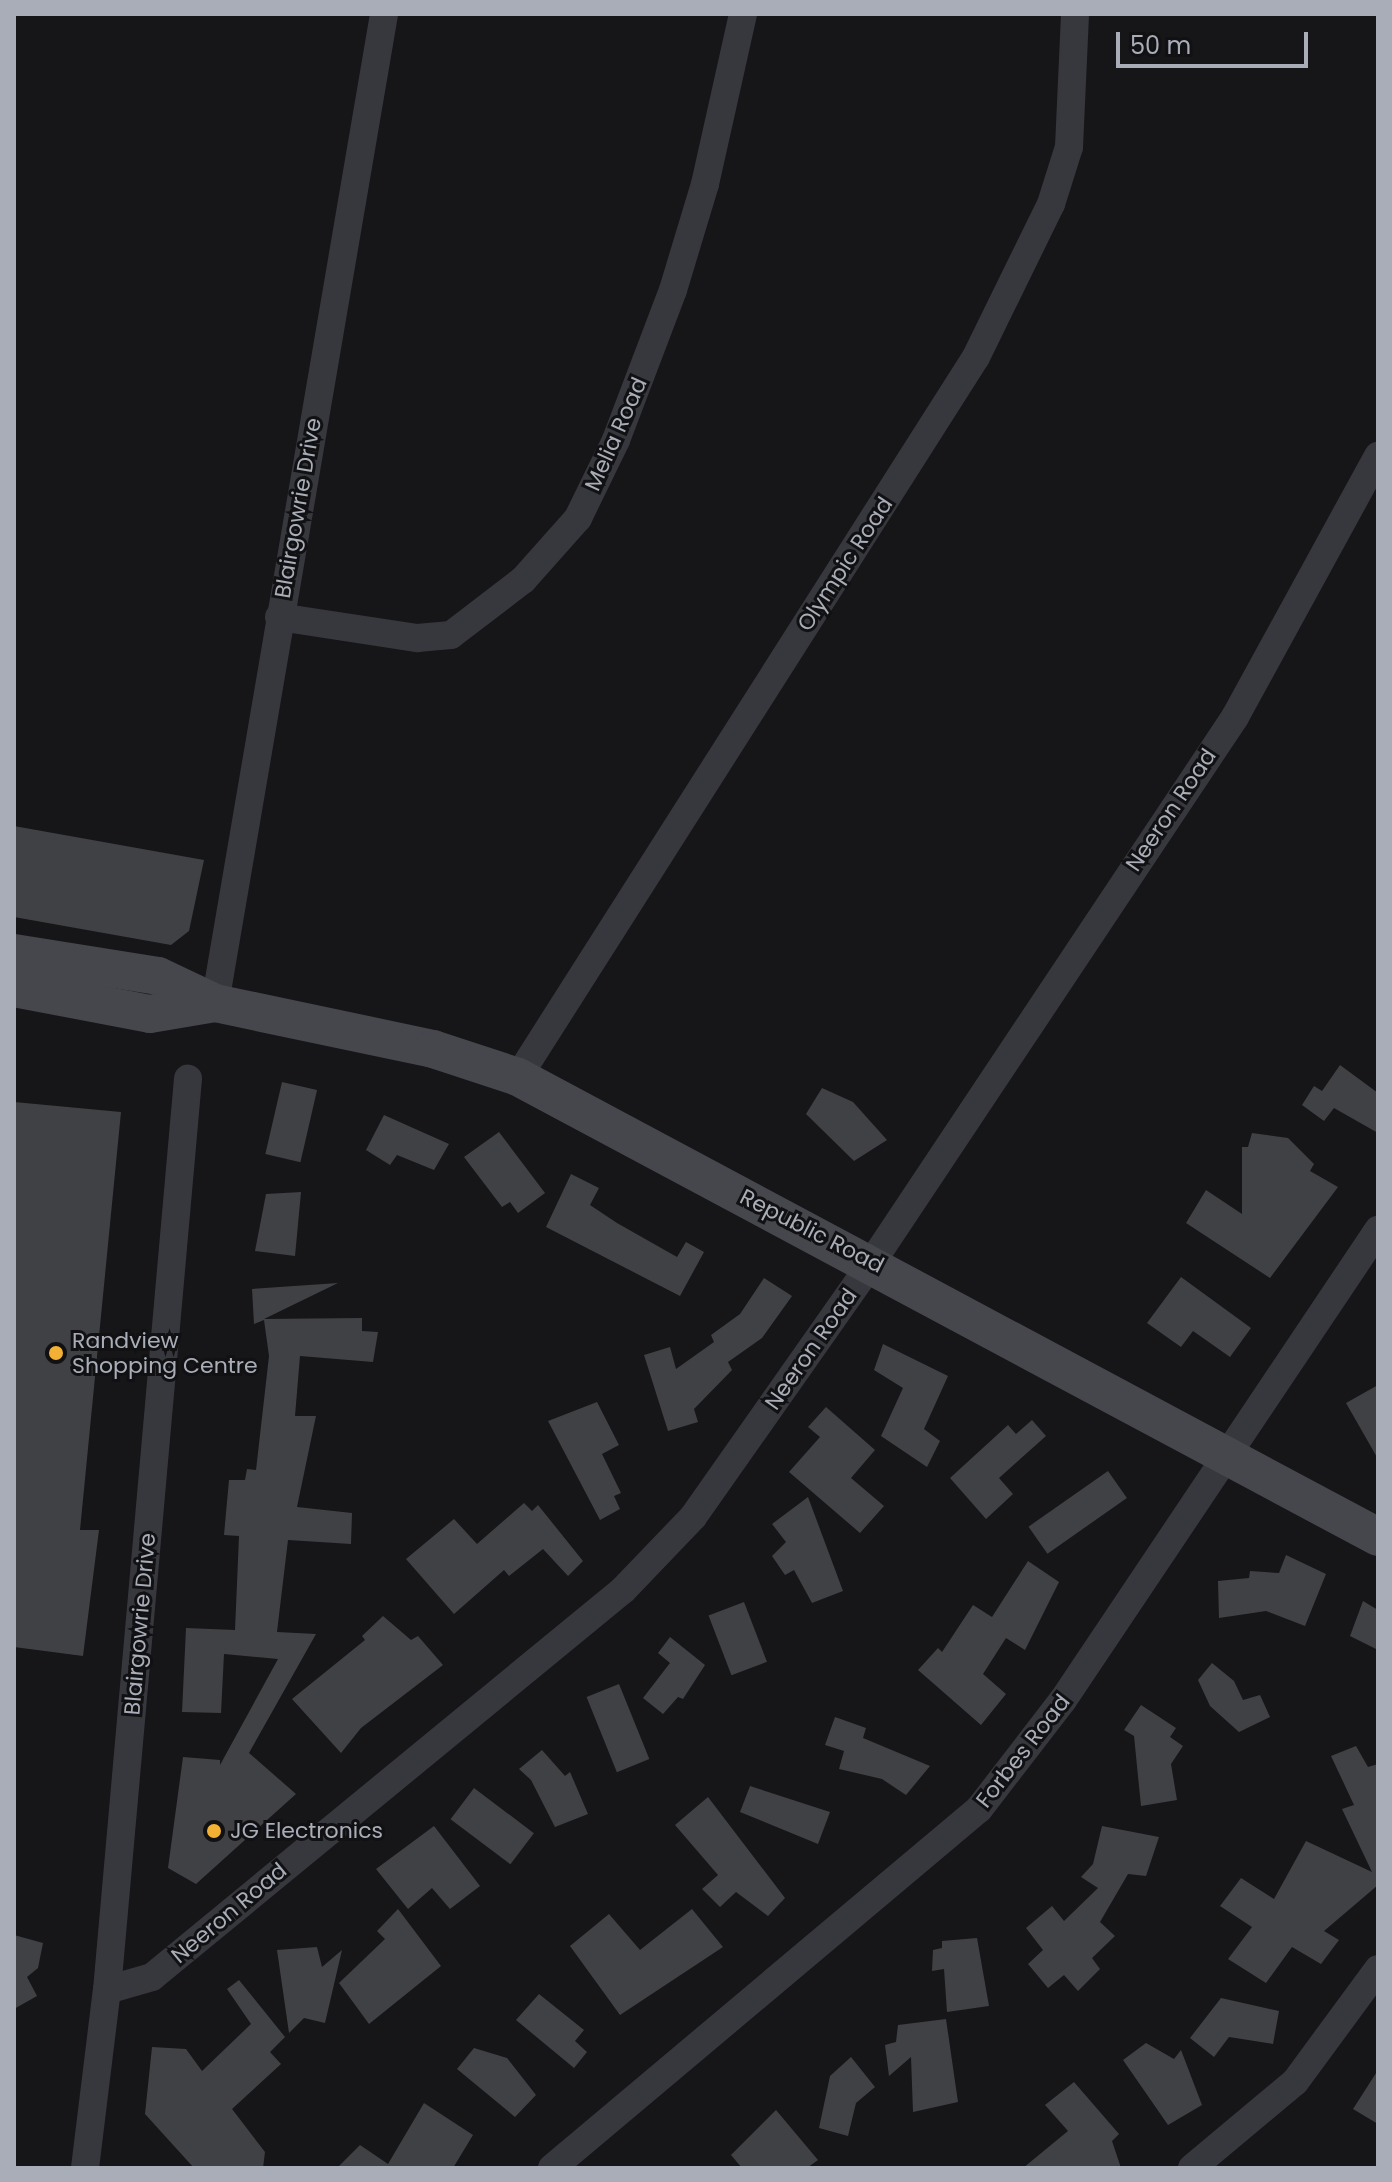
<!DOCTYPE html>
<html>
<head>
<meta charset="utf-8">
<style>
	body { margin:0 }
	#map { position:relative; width:1392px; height:2182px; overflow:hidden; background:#161618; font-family:Poppins,sans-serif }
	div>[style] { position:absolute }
	.building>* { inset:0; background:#404145; transform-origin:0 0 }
	.street>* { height:28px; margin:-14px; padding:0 14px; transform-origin:14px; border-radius:14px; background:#37383d }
	.secondary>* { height:38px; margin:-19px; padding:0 19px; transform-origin:19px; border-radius:19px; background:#45474d }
	.dots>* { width:22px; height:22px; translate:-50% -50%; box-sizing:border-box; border:4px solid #111113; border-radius:50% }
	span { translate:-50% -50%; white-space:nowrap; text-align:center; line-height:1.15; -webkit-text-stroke:6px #111113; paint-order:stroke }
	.street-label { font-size:22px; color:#a8adb8 }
	.poi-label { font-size:22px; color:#a8adb8 }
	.left { translate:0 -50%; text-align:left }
	.frame { position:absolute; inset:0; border:16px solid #a8adb8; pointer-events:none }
	.scale { position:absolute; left:1116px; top:32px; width:192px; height:36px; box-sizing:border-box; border:4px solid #a8adb8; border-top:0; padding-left:10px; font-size:24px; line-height:28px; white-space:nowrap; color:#a8adb8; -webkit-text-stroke:6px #111113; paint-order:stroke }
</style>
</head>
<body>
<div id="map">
	<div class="building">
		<i style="clip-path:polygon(14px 826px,204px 860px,189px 931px,171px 945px,14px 917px)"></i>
		<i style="clip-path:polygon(1340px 1065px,1378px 1093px,1378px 1133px,1334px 1108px,1324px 1121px,1302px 1105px,1314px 1086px,1322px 1091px)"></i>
		<i style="left:282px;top:1082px;width:36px;height:74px;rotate:13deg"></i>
		<i style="clip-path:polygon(822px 1088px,853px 1102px,887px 1140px,854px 1161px,806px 1114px)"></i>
		<i style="clip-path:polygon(14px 1102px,121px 1112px,80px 1530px,99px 1530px,83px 1656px,14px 1647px)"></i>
		<i style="clip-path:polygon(384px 1115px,449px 1144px,434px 1170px,397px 1155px,390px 1165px,366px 1150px)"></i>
		<i style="clip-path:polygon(499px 1132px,545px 1193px,518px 1213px,510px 1202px,502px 1207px,464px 1157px)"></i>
		<i style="clip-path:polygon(1252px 1133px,1288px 1138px,1314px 1164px,1310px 1171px,1338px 1187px,1270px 1278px,1186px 1223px,1206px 1190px,1242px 1214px,1242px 1147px,1248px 1147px)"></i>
		<i style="clip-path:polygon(571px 1174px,599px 1188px,590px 1205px,617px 1223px,677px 1257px,686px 1242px,704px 1252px,680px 1296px,546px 1227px)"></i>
		<i style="clip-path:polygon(301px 1192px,295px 1256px,255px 1251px,266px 1194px)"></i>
		<i style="clip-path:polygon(1181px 1277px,1251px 1328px,1230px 1357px,1193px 1331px,1181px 1347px,1147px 1323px)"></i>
		<i style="clip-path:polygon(764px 1278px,792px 1296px,762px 1338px,728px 1362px,732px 1370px,694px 1409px,698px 1422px,668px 1431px,644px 1355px,670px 1347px,676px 1369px,714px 1342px,711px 1335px,740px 1314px)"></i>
		<i style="clip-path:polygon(338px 1283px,264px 1319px,362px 1318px,362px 1331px,378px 1332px,373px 1362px,300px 1356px,295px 1416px,316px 1416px,297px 1507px,352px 1513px,351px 1544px,288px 1540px,277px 1632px,316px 1634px,249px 1753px,296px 1794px,196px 1884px,168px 1868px,183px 1757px,220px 1760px,220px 1765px,278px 1659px,224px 1654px,221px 1713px,182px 1712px,186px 1628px,235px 1630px,239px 1536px,224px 1535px,229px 1480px,245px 1480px,247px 1469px,256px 1470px,269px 1356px,264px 1320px,254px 1324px,252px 1289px)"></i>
		<i style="clip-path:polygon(883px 1344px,948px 1376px,924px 1429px,940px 1441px,927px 1467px,881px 1436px,903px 1388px,874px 1370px)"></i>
		<i style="clip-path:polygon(1378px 1385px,1378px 1459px,1346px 1403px)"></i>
		<i style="clip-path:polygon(597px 1402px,619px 1445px,602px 1454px,621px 1493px,614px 1496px,620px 1509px,600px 1520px,548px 1421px)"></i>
		<i style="clip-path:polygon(826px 1407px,875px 1450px,851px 1478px,884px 1506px,860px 1533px,789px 1472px,820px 1437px,808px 1427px)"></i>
		<i style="clip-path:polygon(1032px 1420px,1046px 1436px,999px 1478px,1013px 1494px,986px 1519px,950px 1478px,1008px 1425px,1016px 1434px)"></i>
		<i style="left:1108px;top:1471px;width:33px;height:97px;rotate:55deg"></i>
		<i style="clip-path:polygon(808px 1497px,843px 1591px,812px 1603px,794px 1570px,785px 1575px,772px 1556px,786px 1542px,772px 1524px)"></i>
		<i style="clip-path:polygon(524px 1503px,532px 1511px,538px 1505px,583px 1561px,568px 1576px,543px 1549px,509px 1576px,504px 1570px,454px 1614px,406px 1559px,454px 1519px,477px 1544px)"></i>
		<i style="clip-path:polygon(1286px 1555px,1326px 1574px,1305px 1626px,1266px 1611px,1219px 1618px,1218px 1581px,1249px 1578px,1250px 1571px,1279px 1573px)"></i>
		<i style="clip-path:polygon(1028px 1561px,1059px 1582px,1025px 1650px,1006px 1638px,983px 1674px,1006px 1694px,981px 1725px,918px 1670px,938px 1648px,942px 1652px,973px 1605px,992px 1617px)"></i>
		<i style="clip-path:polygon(1363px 1601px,1378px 1610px,1378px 1650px,1350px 1636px)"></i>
		<i style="left:744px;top:1602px;width:64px;height:38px;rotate:69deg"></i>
		<i style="clip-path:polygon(383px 1616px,411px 1640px,418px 1636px,443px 1665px,361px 1728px,341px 1753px,292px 1699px,365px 1640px,362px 1636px)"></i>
		<i style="clip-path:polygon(670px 1637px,705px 1665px,683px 1699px,678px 1697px,663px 1714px,643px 1698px,670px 1663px,658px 1653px)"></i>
		<i style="clip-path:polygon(1212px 1663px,1234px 1681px,1243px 1700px,1260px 1695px,1270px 1717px,1239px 1732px,1210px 1706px,1198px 1680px)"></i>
		<i style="left:619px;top:1684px;width:81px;height:35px;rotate:68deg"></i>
		<i style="clip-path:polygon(1141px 1705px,1176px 1728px,1170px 1737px,1183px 1746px,1171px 1764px,1177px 1800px,1141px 1806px,1134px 1736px,1124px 1730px)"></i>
		<i style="clip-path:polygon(835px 1717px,866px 1728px,863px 1738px,930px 1766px,906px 1795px,882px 1779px,839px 1769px,844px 1751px,825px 1745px)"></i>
		<i style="clip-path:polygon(1356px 1746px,1368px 1767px,1378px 1764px,1378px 1885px,1324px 1931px,1339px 1940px,1321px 1964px,1292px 1947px,1266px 1983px,1228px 1959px,1252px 1927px,1220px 1906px,1241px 1878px,1274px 1899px,1306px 1841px,1372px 1872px,1342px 1809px,1354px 1805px,1331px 1756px)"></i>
		<i style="clip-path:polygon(542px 1750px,565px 1776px,570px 1772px,588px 1814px,555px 1827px,531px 1780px,519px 1769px)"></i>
		<i style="clip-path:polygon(750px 1786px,830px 1812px,818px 1844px,740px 1812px)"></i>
		<i style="left:474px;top:1788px;width:75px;height:39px;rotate:37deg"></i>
		<i style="clip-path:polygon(708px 1797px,785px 1898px,768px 1916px,736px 1892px,720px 1907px,702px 1889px,718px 1875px,675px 1825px)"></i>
		<i style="clip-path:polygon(434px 1826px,480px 1886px,450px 1909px,432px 1888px,408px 1909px,376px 1869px)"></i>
		<i style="clip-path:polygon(1102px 1826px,1159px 1837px,1146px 1876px,1128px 1874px,1100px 1922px,1115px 1936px,1092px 1958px,1100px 1969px,1078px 1991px,1064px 1975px,1048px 1988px,1028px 1964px,1043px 1950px,1026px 1928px,1052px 1906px,1064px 1921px,1098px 1888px,1081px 1877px,1093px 1864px)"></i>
		<i style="clip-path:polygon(398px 1909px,441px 1966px,369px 2024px,339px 1983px,385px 1939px,377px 1931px)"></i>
		<i style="clip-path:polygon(692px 1909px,723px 1947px,620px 2015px,570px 1946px,609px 1914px,640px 1950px)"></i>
		<i style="clip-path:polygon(14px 1935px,43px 1943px,38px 1968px,27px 1977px,37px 1996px,14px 2009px)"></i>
		<i style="clip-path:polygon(977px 1938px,989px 2006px,947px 2012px,944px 1969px,932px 1971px,933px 1950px,942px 1948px,942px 1941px)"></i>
		<i style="clip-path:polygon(317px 1947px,322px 1967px,342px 1950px,325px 2023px,304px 2018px,289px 2033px,277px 1950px)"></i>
		<i style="clip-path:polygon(239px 1980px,285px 2037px,270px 2052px,281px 2064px,232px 2109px,265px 2152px,263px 2168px,194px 2168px,145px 2114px,152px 2047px,186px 2049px,202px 2071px,251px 2024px,227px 1989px)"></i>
		<i style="clip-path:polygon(539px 1994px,584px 2030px,575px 2041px,587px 2052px,574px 2068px,516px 2020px)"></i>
		<i style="clip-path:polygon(1221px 1998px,1279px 2011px,1273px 2044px,1229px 2037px,1214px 2057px,1190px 2038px)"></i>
		<i style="clip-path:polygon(946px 2019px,958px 2102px,913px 2112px,911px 2057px,889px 2076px,885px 2045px,896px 2042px,898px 2025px)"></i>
		<i style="clip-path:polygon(1146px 2043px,1174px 2059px,1181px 2050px,1202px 2105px,1168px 2125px,1123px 2060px)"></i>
		<i style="clip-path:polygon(474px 2048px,507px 2058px,536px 2095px,515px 2117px,457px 2069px)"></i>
		<i style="clip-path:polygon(851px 2057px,875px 2087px,856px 2103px,848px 2136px,819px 2128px,830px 2076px)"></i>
		<i style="clip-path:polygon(1378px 2070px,1378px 2124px,1353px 2109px)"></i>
		<i style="clip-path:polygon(1074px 2082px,1119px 2134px,1112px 2141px,1121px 2168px,1023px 2168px,1068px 2131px,1045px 2105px)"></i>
		<i style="clip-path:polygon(424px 2103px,473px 2135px,453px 2168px,337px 2168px,360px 2145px,388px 2164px)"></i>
		<i style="clip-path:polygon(776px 2110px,818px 2160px,807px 2168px,742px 2168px,731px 2155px)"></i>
	</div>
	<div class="street">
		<i style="left:279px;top:617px;width:140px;rotate:8.7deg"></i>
		<i style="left:417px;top:638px;width:34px;rotate:-5deg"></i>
		<i style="left:451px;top:635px;width:91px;rotate:-37.4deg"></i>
		<i style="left:523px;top:580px;width:83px;rotate:-48.4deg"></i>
		<i style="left:578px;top:518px;width:87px;rotate:-64deg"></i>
		<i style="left:616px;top:440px;width:160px;rotate:-69.2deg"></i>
		<i style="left:673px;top:290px;width:111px;rotate:-73.2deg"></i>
		<i style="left:705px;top:184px;width:174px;rotate:-77.4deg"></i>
		<i style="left:215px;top:1003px;width:1003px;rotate:-80.3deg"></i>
		<i style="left:518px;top:1077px;width:853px;rotate:-57.54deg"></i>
		<i style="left:976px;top:357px;width:170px;rotate:-63.9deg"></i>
		<i style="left:1051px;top:204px;width:60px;rotate:-72.5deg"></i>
		<i style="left:1069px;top:147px;width:133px;rotate:-87.4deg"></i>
		<i style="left:107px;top:1990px;width:47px;rotate:-16.1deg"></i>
		<i style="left:152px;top:1977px;width:610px;rotate:-39.41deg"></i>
		<i style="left:623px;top:1590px;width:101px;rotate:-46.2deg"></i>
		<i style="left:693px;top:1517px;width:312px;rotate:-54.9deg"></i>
		<i style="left:872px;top:1262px;width:655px;rotate:-56.33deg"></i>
		<i style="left:1235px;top:717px;width:298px;rotate:-61.3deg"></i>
		<i style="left:85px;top:2168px;width:179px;rotate:-83deg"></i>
		<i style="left:107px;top:1990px;width:915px;rotate:-84.92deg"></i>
		<i style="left:552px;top:2168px;width:558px;rotate:-40.06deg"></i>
		<i style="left:979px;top:1809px;width:138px;rotate:-52.4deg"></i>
		<i style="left:1063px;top:1700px;width:566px;rotate:-56.17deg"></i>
		<i style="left:1192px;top:2168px;width:134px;rotate:-39.9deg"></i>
		<i style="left:1295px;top:2082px;width:140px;rotate:-53.7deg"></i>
	</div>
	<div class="secondary">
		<i style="left:14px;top:953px;width:146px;rotate:9.1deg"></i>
		<i style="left:158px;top:976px;width:63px;rotate:25.3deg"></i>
		<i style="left:215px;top:1003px;width:223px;rotate:11.9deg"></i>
		<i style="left:433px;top:1049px;width:89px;rotate:18.2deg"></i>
		<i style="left:518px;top:1077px;width:975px;rotate:28.14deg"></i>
		<i style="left:14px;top:988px;width:138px;rotate:10.8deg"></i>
		<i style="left:150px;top:1014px;width:66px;rotate:-9.6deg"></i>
	</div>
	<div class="dots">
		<i style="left:56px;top:1353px;background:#f2b134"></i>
		<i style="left:214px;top:1831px;background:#f2b134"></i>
	</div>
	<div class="street-label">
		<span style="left:616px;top:434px;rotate:-66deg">Melia Road</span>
		<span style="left:298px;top:508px;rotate:-80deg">Blairgowrie Drive</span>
		<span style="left:845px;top:564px;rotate:-57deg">Olympic Road</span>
		<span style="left:1171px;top:810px;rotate:-56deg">Neeron Road</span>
		<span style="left:812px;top:1231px;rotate:27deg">Republic Road</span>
		<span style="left:811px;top:1349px;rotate:-55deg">Neeron Road</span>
		<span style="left:140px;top:1624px;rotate:-85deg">Blairgowrie Drive</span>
		<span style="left:1023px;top:1751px;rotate:-52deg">Forbes Road</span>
		<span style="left:229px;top:1913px;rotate:-40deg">Neeron Road</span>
	</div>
	<div class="poi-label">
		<span class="left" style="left:72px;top:1353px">Randview<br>Shopping Centre</span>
		<span class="left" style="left:230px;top:1831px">JG Electronics</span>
	</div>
	<div class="frame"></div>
	<div class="scale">50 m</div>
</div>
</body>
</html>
